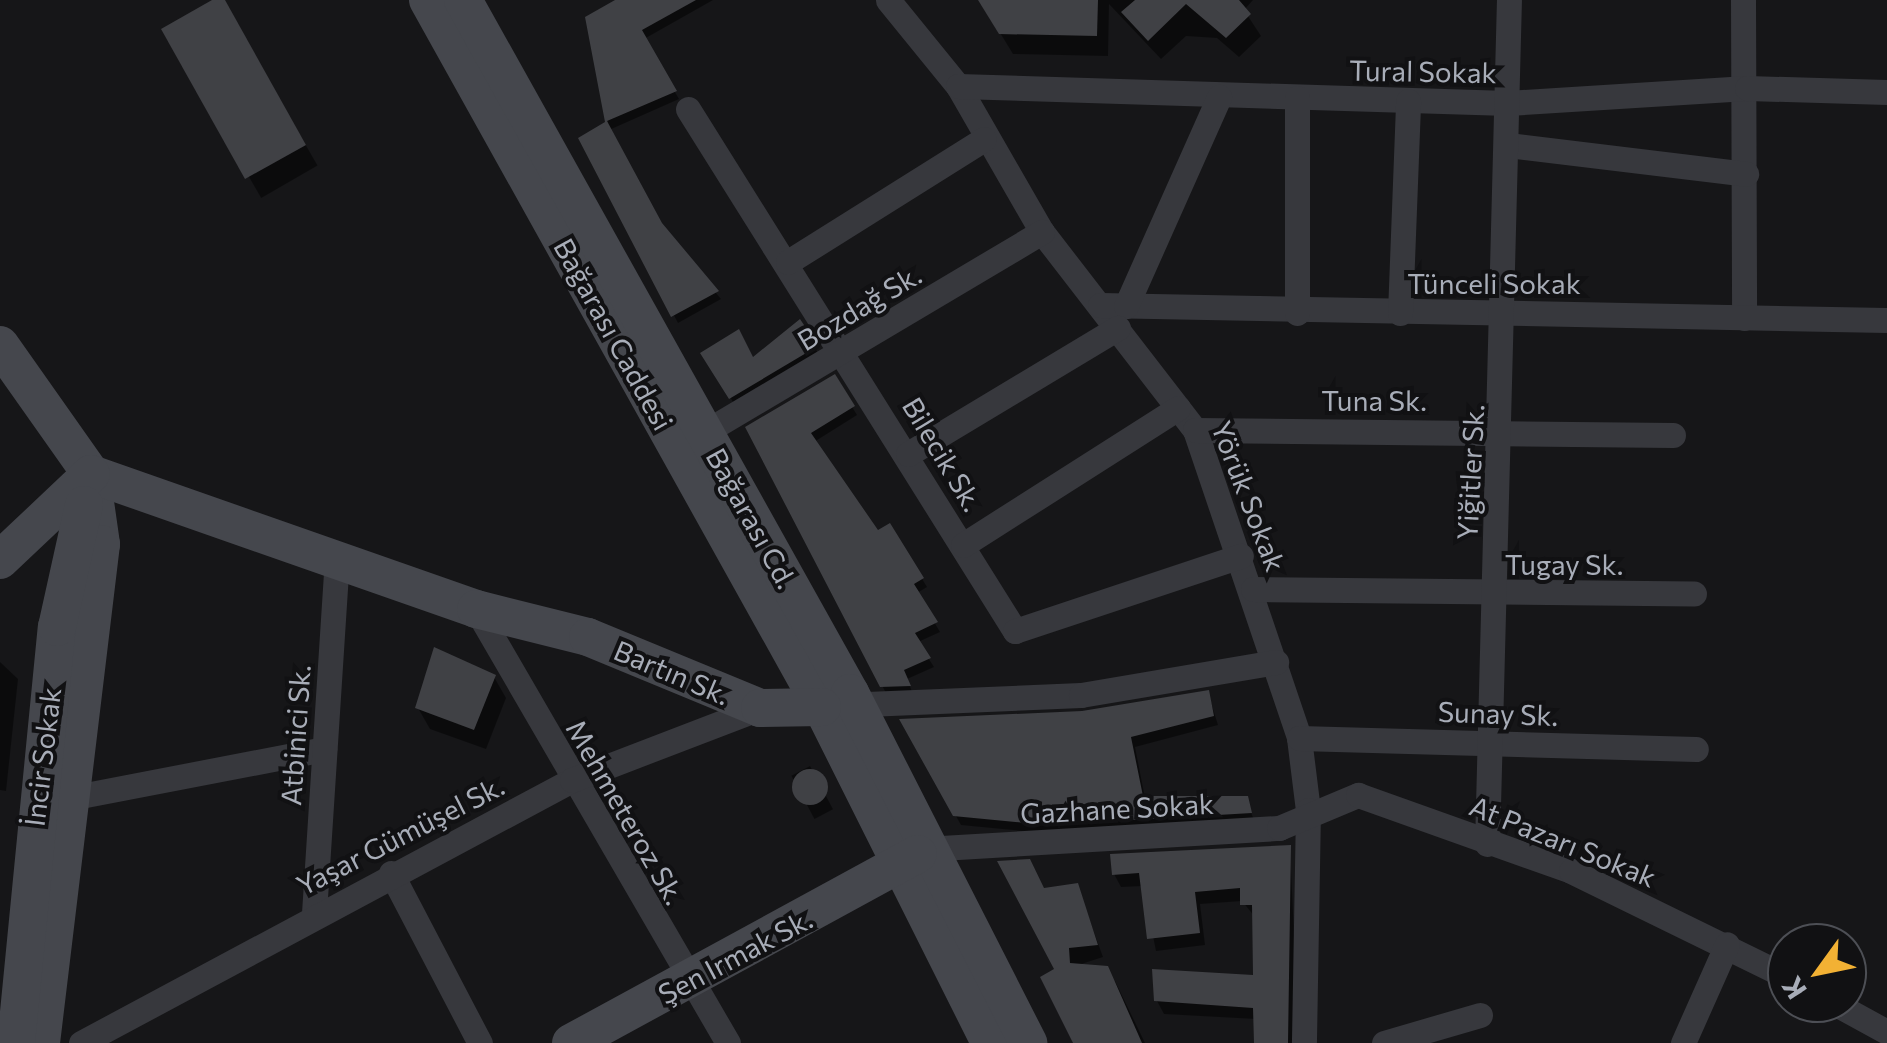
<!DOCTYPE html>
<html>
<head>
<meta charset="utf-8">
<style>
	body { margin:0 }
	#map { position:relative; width:1887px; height:1043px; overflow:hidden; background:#161618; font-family:Commissioner,sans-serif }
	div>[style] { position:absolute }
	.shadow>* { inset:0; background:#0007; transform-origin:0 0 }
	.building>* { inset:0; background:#404145 }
	.round { border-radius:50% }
	.street>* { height:25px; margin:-12.5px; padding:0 12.5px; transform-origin:12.5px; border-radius:12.5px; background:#37383d }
	.secondary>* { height:38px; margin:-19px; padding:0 19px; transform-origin:19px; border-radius:19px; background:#45474d }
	span { translate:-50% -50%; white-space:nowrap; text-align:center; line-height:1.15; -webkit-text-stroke:8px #111113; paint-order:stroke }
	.street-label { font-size:28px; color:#a8adb8 }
	.north { position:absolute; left:1767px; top:923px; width:100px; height:100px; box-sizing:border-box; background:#111113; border:2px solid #4d4f55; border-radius:50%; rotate:237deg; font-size:28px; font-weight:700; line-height:40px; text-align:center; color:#a8adb8 }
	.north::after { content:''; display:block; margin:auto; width:35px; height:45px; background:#f2b134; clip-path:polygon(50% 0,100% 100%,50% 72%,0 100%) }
</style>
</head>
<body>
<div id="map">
	<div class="shadow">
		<i style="left:222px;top:0;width:191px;height:65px;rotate:60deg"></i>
		<i style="clip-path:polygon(620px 0,713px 0,644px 39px,679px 99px,609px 130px,661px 226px,721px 299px,678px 323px,581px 139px,608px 124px,588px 18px)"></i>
		<i style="clip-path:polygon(980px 0,1253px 0,1244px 10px,1261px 36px,1239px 57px,1217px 38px,1186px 36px,1161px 59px,1109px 4px,1108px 56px,1013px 54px)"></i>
		<i style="clip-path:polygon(799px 322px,824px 363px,740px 413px,703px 354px,753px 360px)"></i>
		<i style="clip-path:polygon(834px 377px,857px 415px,814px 442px,878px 534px,890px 526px,927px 587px,917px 593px,940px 632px,918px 642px,934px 667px,907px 679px,913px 694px,887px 695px,748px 428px)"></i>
		<i style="clip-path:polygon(0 662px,18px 679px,6px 791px,0 790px)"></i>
		<i style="clip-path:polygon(494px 677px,506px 698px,486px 749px,430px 729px,418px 708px)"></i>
		<i style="clip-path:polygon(1208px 693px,1218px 725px,1135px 747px,1145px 798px,1246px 799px,1255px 823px,1053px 834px,961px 825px,903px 721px,1082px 714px)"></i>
		<i style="left:810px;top:766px;width:49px;height:21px;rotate:62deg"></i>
		<i style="clip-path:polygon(1290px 848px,1299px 1043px,1257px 1043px,1256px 1019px,1164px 1014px,1157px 1001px,1255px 978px,1255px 917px,1242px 901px,1200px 904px,1205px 945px,1156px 951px,1143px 886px,1121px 887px,1114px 874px)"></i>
		<i style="clip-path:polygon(1077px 886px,1103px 957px,1075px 966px,1115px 981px,1145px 1043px,1073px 1043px,1044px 890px)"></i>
	</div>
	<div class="building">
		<i style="clip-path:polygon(212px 0,225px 0,306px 145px,245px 179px,161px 29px)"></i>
		<i style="clip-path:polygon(615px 0,696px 0,642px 30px,677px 91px,607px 121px,662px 223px,719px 291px,671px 317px,578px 138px,605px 122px,585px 17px)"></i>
		<i style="clip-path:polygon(978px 0,1098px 0,1097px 36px,999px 34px)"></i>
		<i style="clip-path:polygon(1135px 0,1239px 0,1251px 14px,1226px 38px,1186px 4px,1148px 41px,1121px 12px)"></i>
		<i style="clip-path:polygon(800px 319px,818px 346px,729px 399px,700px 353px,739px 329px,753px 357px)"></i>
		<i style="clip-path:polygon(835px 374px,855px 406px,811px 433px,878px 530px,890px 523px,924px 578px,914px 584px,938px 622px,915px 633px,931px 658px,904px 670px,911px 686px,880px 687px,745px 427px)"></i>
		<i style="clip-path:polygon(434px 647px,496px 675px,474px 730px,415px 708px)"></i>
		<i style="clip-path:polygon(1209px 690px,1214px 716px,1131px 737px,1143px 796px,1248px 796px,1252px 813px,1047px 825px,953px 816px,899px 719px,1082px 711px)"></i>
		<i class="round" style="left:792px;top:769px;width:36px;height:36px"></i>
		<i style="clip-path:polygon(1291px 845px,1288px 1043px,1254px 1043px,1253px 1008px,1154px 1001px,1152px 969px,1253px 975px,1252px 905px,1240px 905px,1240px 888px,1195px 892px,1200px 933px,1147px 939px,1139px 873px,1112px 875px,1110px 854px)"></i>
		<i style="clip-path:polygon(1030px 859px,1044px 888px,1078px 883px,1098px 945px,1069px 948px,1070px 963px,1108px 966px,1142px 1043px,1073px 1043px,1040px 977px,1054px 969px,997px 861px)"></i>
	</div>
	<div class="street">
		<i style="left:888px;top:0;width:111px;rotate:50.9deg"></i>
		<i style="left:958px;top:86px;width:168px;rotate:60.1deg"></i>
		<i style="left:1042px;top:232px;width:250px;rotate:52.3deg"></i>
		<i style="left:1195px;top:430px;width:325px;rotate:71.3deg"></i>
		<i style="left:1299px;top:738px;width:73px;rotate:82.9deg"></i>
		<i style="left:1308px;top:810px;width:233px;rotate:91deg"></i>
		<i style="left:1743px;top:0;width:318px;rotate:89.8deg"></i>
		<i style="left:958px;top:86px;width:550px;rotate:1.77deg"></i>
		<i style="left:1508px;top:103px;width:239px;rotate:-3.6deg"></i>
		<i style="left:1747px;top:88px;width:140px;rotate:1.6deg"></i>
		<i style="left:688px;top:109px;width:616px;rotate:57.94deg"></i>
		<i style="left:1015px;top:631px;width:238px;rotate:-18.4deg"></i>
		<i style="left:1508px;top:145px;width:240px;rotate:6.9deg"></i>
		<i style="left:788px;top:262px;width:231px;rotate:-32.1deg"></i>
		<i style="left:1100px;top:305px;width:787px;rotate:1.09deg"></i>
		<i style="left:1126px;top:306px;width:229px;rotate:-66deg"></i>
		<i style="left:1297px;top:313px;width:215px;rotate:-90deg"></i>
		<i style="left:1400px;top:313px;width:212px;rotate:-87.8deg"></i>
		<i style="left:1195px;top:430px;width:478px;rotate:0.6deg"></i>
		<i style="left:705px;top:432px;width:392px;rotate:-30.7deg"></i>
		<i style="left:908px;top:454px;width:245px;rotate:-31deg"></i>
		<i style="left:963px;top:545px;width:255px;rotate:-32.5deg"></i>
		<i style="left:1253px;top:589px;width:441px;rotate:0.6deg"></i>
		<i style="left:476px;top:609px;width:502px;rotate:59.86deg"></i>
		<i style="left:842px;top:705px;width:239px;rotate:-2.4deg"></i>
		<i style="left:1081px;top:695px;width:198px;rotate:-9.6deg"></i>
		<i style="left:1299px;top:738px;width:397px;rotate:1.6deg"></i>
		<i style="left:70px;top:798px;width:259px;rotate:-10.9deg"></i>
		<i style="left:1487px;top:844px;width:844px;rotate:-88.51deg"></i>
		<i style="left:924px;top:849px;width:356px;rotate:-3.4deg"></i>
		<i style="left:1279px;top:828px;width:86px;rotate:-22.7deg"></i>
		<i style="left:1358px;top:795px;width:226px;rotate:19.6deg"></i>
		<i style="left:1571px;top:871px;width:241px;rotate:26.1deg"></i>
		<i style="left:391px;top:873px;width:192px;rotate:62.4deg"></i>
		<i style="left:314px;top:913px;width:353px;rotate:-86.3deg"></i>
		<i style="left:1834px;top:1003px;width:60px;rotate:28.7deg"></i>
		<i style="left:81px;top:1043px;width:557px;rotate:-28.18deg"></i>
		<i style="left:572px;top:780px;width:201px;rotate:-21deg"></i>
		<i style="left:1384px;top:1043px;width:100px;rotate:-16.3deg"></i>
		<i style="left:1683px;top:1043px;width:108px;rotate:-66deg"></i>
	</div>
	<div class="secondary">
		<i style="left:428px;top:0;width:809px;rotate:60.87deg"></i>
		<i style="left:822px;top:707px;width:376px;rotate:63.4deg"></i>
		<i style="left:463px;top:0;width:794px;rotate:60.82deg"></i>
		<i style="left:850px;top:693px;width:393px;rotate:63deg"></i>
		<i style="left:0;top:345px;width:158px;rotate:54.8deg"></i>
		<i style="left:91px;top:474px;width:71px;rotate:81.9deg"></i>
		<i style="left:101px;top:544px;width:503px;rotate:96.86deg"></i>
		<i style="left:91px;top:474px;width:408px;rotate:19.3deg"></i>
		<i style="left:476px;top:609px;width:115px;rotate:14deg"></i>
		<i style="left:588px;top:637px;width:186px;rotate:22.4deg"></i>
		<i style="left:760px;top:708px;width:62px;rotate:-0.9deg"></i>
		<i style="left:0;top:560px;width:125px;rotate:-43.4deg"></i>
		<i style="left:16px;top:1043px;width:418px;rotate:-84.4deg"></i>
		<i style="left:57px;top:627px;width:125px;rotate:-77.5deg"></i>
		<i style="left:571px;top:1043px;width:395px;rotate:-28.6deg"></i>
	</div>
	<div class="street-label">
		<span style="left:1423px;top:71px;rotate:1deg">Tural Sokak</span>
		<span style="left:1494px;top:283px">Tünceli Sokak</span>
		<span style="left:859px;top:307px;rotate:-31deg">Bozdağ Sk.</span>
		<span style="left:614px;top:334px;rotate:61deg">Bağarası Caddesi</span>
		<span style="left:1374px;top:400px">Tuna Sk.</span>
		<span style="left:943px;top:454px;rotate:59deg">Bilecik Sk.</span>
		<span style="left:1470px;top:472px;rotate:-87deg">Yiğitler Sk.</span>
		<span style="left:1249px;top:496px;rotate:69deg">Yörük Sokak</span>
		<span style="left:752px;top:518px;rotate:61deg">Bağarası Cd.</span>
		<span style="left:1564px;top:564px">Tugay Sk.</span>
		<span style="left:672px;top:672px;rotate:23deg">Bartın Sk.</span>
		<span style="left:1498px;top:713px;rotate:2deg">Sunay Sk.</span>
		<span style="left:295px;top:735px;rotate:-86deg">Atbinici Sk.</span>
		<span style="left:42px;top:757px;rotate:-83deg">İncir Sokak</span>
		<span style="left:1117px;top:808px;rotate:-3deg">Gazhane Sokak</span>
		<span style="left:626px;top:812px;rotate:60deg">Mehmeteroz Sk.</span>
		<span style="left:400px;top:835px;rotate:-27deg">Yaşar Gümüşel Sk.</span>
		<span style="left:1563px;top:841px;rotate:22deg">At Pazarı Sokak</span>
		<span style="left:735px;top:956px;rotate:-28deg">Şen Irmak Sk.</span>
	</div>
	<div class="north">K</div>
</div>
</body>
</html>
